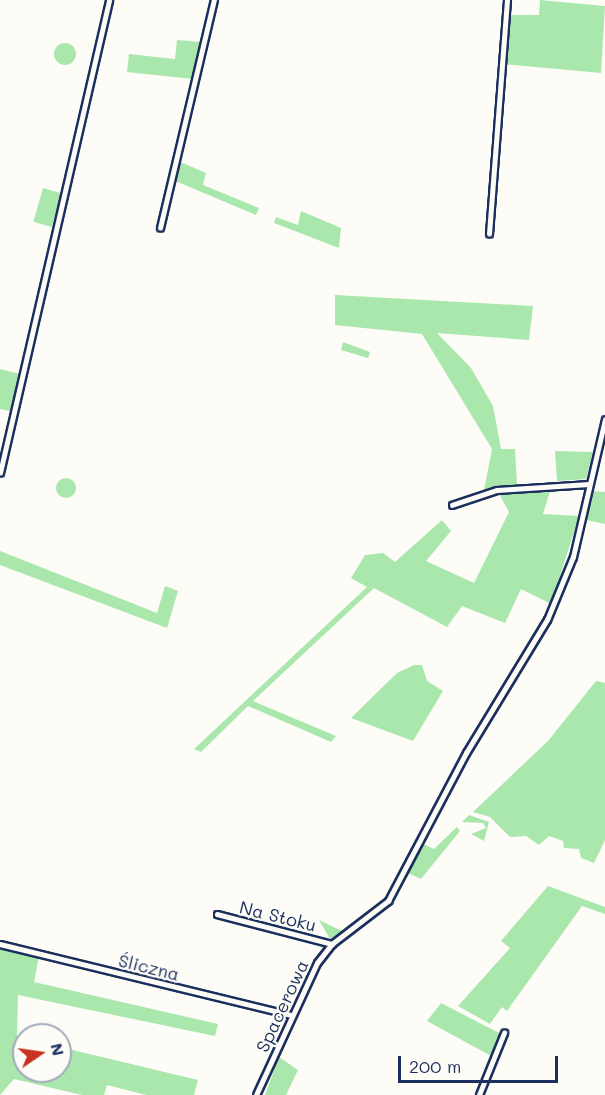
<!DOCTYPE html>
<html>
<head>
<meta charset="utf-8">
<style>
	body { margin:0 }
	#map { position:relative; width:605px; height:1095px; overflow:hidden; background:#fdfcf7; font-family:Mali,sans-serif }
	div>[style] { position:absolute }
	.green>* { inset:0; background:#aae7ad; transform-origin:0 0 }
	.round { border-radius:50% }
	.roads { filter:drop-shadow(2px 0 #1b2f5e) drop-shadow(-2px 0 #1b2f5e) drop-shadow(0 2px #1b2f5e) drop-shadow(0 -2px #1b2f5e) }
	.minor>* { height:4.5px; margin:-2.25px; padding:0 2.25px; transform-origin:2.25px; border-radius:2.25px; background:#fdfcf7 }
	span { translate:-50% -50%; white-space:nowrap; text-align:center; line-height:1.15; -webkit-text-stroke:4.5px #fdfcf7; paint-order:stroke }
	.street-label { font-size:18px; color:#1b2f5e }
	.north { position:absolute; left:12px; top:1023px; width:60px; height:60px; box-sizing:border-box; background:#fdfcf7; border:2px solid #a3aaba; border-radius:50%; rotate:77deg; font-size:16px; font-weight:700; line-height:24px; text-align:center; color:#1b2f5e }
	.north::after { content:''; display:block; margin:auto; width:21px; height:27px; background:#c8321e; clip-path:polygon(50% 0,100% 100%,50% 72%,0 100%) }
	.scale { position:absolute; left:398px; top:1056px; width:160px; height:27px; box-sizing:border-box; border:3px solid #1b2f5e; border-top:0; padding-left:8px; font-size:18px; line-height:21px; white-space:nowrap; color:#1b2f5e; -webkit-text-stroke:4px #fdfcf7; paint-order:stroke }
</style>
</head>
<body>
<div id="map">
	<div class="green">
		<i style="clip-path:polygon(540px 0,605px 6px,601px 73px,503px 64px,506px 15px,539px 15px)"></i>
		<i style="clip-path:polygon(177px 40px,202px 42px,193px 79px,127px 72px,129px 54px,175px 59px)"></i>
		<i class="round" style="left:54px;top:43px;width:22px;height:22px"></i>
		<i style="clip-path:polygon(82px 127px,66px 210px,63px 209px)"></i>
		<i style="clip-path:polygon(178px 161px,206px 173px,203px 185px,259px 208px,256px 215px,173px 180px)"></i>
		<i style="left:43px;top:188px;width:19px;height:35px;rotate:16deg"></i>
		<i style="clip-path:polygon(301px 211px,341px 228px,339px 248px,274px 223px,276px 217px,298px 225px)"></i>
		<i style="clip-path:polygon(335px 295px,533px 306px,529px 340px,437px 333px,471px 368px,493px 406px,501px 449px,515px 449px,517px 486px,484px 490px,492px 449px,422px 334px,335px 325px)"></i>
		<i style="clip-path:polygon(343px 342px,370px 352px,368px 358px,341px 350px)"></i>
		<i style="clip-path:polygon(0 369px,20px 374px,10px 411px,0 409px)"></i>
		<i style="clip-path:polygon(555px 451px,593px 452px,586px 479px,557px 481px)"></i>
		<i class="round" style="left:56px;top:478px;width:20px;height:20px"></i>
		<i style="clip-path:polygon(551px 488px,543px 514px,579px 516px,551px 604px,521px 589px,505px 623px,462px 606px,447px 627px,374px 588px,253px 701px,336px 736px,331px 742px,248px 706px,201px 752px,194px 749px,367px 587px,351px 578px,365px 555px,383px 553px,395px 562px,442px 520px,451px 531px,426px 561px,474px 583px,509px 512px,498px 492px)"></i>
		<i style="clip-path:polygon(592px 491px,605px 492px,605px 524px,586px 520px)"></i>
		<i style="clip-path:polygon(0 551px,157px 613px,165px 586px,178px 591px,167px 628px,0 565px)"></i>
		<i style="clip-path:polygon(414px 665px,422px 665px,427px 681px,443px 691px,413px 741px,351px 718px,397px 673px)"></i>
		<i style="clip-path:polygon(596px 681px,605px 683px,605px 840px,594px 863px,581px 858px,579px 849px,564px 848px,563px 841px,549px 836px,539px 845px,526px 836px,510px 837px,490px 817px,473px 812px,548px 741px)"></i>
		<i style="clip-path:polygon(469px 815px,489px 822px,484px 841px,471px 834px,486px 828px,483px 823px,462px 822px)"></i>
		<i style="clip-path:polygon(457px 827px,460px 831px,421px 879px,408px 873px,423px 844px,434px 849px)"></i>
		<i style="clip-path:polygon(548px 886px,605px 907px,605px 914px,582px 906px,507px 1011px,502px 1007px,490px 1024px,458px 1006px,510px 948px,501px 941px)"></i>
		<i style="clip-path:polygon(319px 920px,342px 931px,330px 939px)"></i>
		<i style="clip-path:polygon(0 947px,39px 956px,34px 982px,218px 1024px,215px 1036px,18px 995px,17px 1036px,24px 1038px,24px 1071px,60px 1071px,60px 1047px,198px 1080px,194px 1095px,146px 1095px,107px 1085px,104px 1095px,82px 1095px,14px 1079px,0 1095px)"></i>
		<i style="clip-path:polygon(441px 1003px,501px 1034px,493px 1057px,427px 1021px)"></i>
		<i style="clip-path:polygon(279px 1057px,298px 1070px,286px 1095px,265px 1095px)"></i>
	</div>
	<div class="roads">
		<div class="minor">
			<i style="left:160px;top:228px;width:234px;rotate:-76.7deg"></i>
			<i style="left:489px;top:234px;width:235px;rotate:-85.6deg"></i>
			<i style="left:0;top:473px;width:485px;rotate:-77deg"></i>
			<i style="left:452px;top:505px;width:47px;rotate:-18.4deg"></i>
			<i style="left:497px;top:490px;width:92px;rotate:-3.7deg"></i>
			<i style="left:217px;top:914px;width:119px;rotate:14.6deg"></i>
			<i style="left:0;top:944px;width:300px;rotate:13.7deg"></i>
			<i style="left:256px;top:1095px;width:145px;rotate:-65.2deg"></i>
			<i style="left:317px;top:963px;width:24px;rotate:-52deg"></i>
			<i style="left:332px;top:944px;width:71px;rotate:-37.5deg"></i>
			<i style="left:388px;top:901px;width:167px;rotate:-62.2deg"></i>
			<i style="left:466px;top:753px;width:156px;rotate:-58.7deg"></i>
			<i style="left:547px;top:620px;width:68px;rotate:-67.6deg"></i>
			<i style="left:573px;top:557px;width:141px;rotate:-76.9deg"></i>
			<i style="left:479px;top:1095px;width:67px;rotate:-68deg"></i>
		</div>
	</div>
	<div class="street-label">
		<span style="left:278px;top:916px;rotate:14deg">Na Stoku</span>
		<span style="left:149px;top:967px;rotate:14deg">Śliczna</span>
		<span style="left:282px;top:1006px;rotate:-65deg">Spacerowa</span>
	</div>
	<div class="north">N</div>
	<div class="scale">200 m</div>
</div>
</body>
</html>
